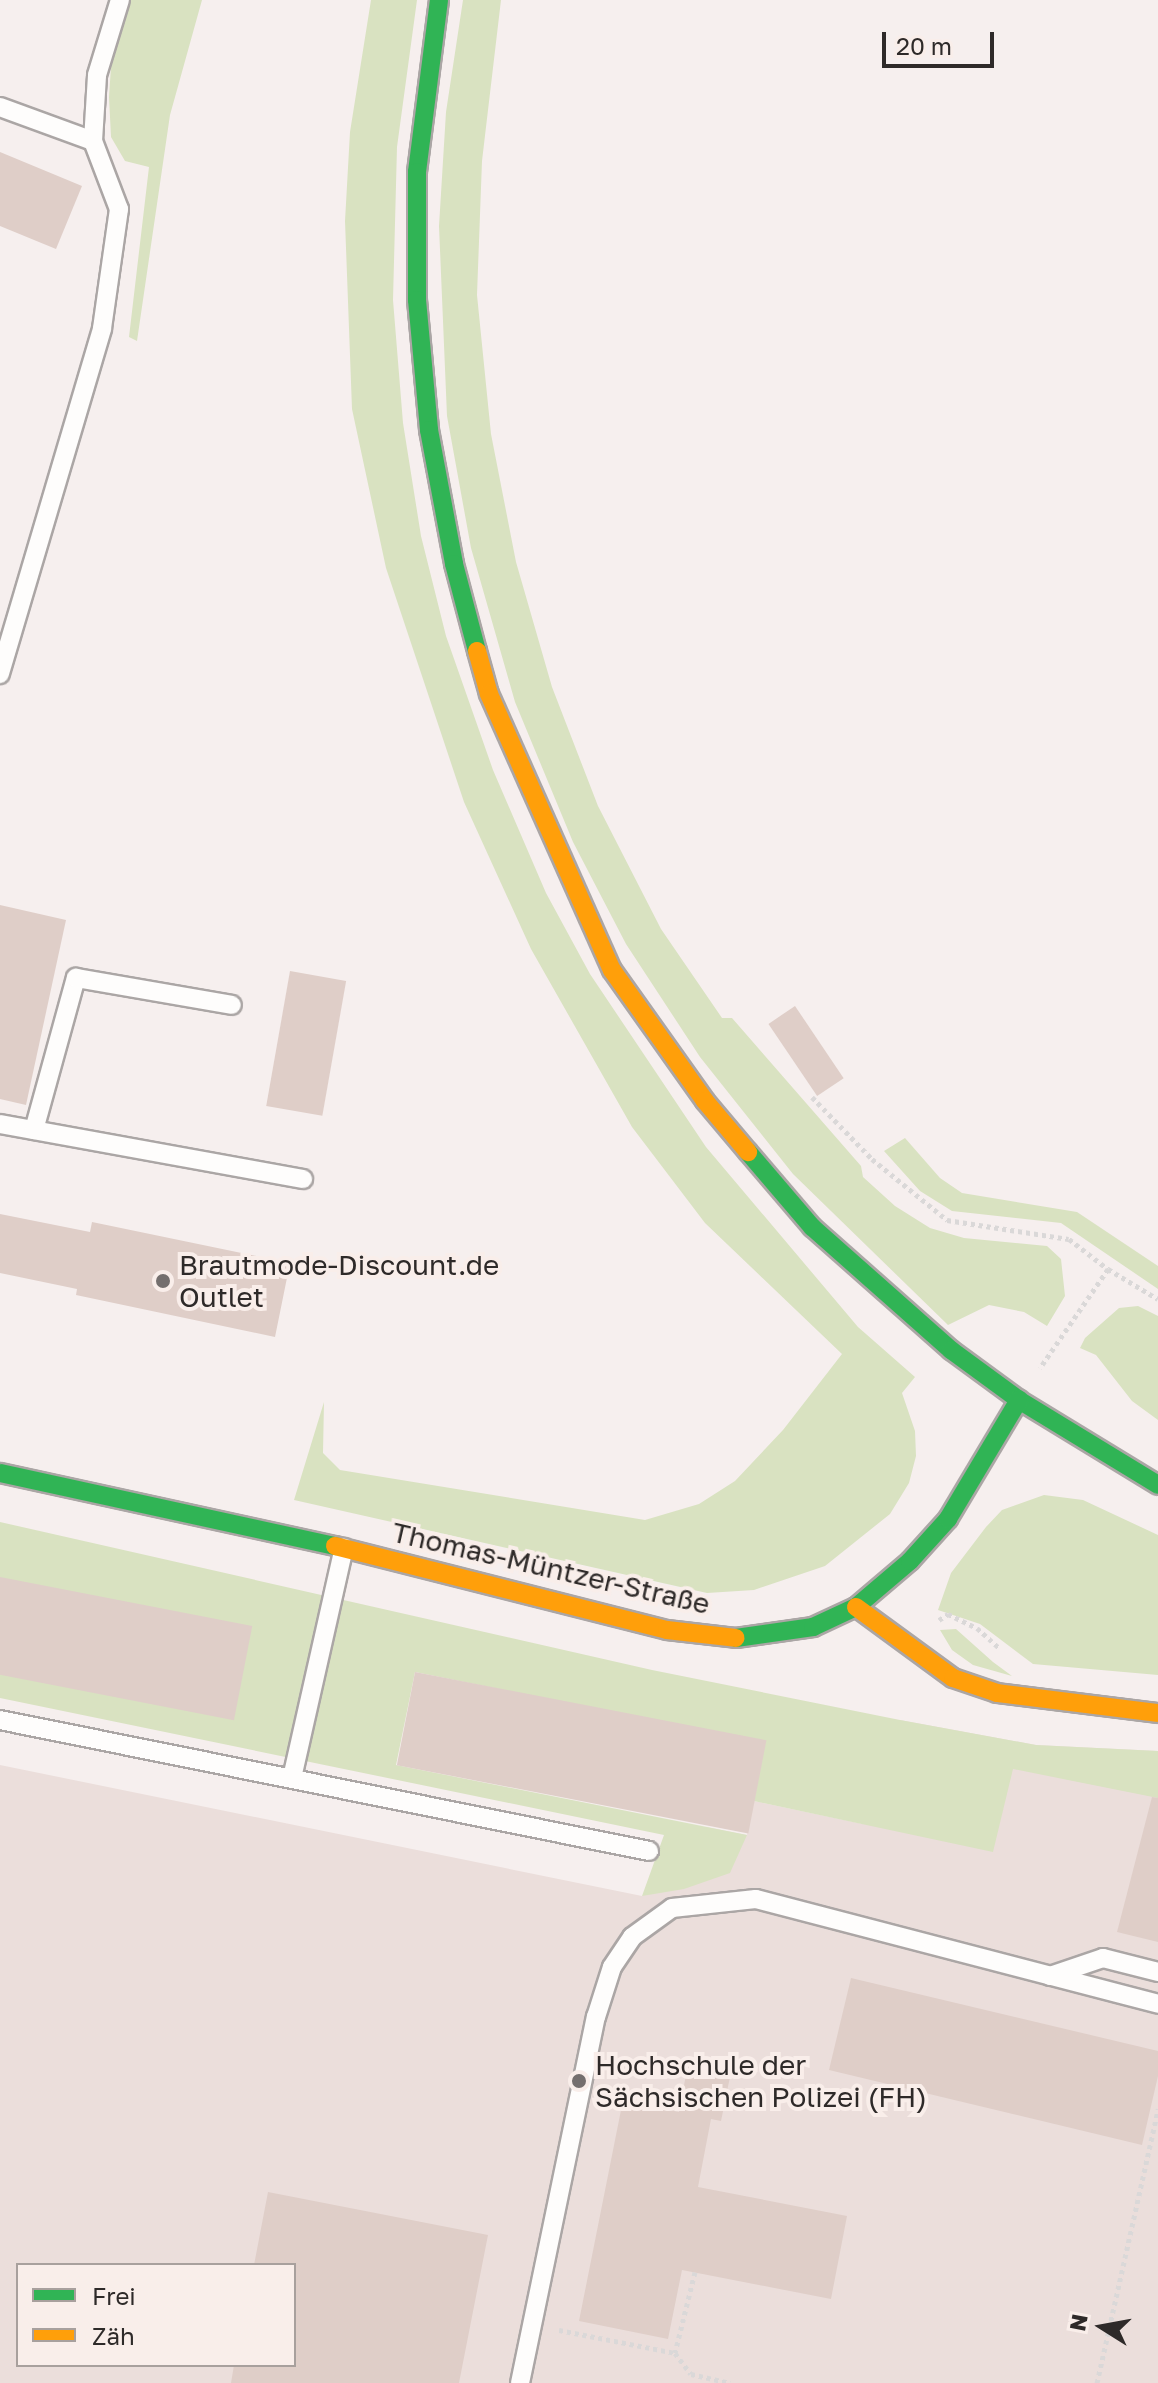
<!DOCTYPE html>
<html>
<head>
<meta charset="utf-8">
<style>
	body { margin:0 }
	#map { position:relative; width:1158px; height:2383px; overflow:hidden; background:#f6efee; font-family:"Golos Text",sans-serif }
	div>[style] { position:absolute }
	.built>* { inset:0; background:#ebdedb }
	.green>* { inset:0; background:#d9e2c1 }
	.building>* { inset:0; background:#dfcec8; transform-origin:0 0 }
	.path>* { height:5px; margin-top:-2.5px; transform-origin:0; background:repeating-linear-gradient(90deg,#dad8d8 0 4px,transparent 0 8px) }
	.roads { filter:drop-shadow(2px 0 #aba6a5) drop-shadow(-2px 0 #aba6a5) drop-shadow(0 2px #aba6a5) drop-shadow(0 -2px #aba6a5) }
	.lane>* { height:18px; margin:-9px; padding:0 9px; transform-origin:9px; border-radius:9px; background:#fefdfc }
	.fast>* { height:18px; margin:-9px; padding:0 9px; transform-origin:9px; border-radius:9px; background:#30b455 }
	.slow>* { height:18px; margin:-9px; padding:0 9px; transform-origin:9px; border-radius:9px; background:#ff9f0a }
	.dots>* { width:22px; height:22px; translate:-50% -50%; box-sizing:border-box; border:4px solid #f9eeea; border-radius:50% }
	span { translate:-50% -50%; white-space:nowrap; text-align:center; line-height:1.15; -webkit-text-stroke:8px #f9eeea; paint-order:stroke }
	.poi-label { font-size:28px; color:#2e2a29 }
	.left { translate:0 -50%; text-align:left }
	.street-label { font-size:28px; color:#2e2a29 }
	.legend { position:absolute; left:16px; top:2263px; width:280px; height:104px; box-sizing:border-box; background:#f9eeea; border:2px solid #a8a09d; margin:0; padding:10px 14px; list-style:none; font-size:24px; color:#2e2a29 }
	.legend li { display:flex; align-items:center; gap:16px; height:40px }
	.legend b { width:40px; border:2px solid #a8a09d }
	.north { position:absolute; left:1062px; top:2287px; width:80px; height:80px; -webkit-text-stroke:6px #f9eeea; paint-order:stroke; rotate:281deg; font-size:22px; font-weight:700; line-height:32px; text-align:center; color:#2e2a29 }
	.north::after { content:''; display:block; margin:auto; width:28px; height:36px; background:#2e2a29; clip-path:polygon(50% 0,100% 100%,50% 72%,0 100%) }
	.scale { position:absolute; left:882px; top:32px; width:112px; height:36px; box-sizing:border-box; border:4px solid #2e2a29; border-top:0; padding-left:10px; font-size:24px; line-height:28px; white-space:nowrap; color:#2e2a29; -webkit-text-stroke:6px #f9eeea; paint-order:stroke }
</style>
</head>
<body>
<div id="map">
	<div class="built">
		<i style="clip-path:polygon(evenodd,900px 1720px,1036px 1745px,1158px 1751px,1158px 2383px,0 2383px,0 1765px,642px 1896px,676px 1873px,706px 1827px,747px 1835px,754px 1801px,863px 1824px,900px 1720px,18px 2265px,294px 2265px,294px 2365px,18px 2365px,18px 2265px)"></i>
	</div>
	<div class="green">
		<i style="clip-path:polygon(125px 0,202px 0,170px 115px,137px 341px,129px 337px,149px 167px,125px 161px,111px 137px,109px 97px,113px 36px)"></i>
		<i style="clip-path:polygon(371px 0,417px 0,397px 147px,393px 300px,403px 423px,421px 536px,446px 636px,493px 770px,546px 893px,590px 974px,706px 1147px,858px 1327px,915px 1377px,902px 1393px,915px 1431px,916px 1456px,909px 1483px,890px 1514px,825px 1566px,754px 1590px,707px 1593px,294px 1500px,324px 1402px,323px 1453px,340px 1470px,645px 1520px,699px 1504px,735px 1481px,783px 1430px,842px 1354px,705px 1223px,632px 1127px,531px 949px,464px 802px,386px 568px,352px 409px,345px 221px,350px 132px)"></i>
		<i style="clip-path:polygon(463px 0,501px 0,482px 161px,477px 295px,491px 434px,516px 562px,552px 687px,598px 806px,661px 929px,722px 1018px,732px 1018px,861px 1166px,863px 1177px,895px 1206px,930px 1228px,964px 1238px,1047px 1246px,1061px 1259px,1065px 1296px,1047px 1326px,1024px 1312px,989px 1305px,948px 1325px,793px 1174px,700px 1057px,626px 944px,573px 842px,515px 702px,471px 548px,447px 416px,439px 226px,446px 112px)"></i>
		<i style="clip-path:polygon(905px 1138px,940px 1178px,962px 1193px,1077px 1212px,1158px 1266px,1158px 1289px,1061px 1223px,952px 1211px,920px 1191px,884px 1151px)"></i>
		<i style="clip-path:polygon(1138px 1306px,1158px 1316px,1158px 1420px,1132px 1401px,1096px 1355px,1080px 1348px,1085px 1338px,1119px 1308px)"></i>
		<i style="clip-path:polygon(1044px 1495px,1083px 1500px,1158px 1535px,1158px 1675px,1033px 1664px,980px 1624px,938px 1610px,951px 1573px,986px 1527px,1002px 1510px)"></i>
		<i style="clip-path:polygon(0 1522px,652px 1670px,900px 1720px,1036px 1745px,1158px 1751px,1158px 1798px,1013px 1769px,993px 1852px,754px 1801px,765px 1743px,415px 1672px,396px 1765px,747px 1835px,730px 1873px,684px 1889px,642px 1896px,664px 1835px,0 1698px)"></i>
		<i style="clip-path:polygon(956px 1629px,993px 1662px,1012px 1676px,973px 1665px,952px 1650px,940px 1630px)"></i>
	</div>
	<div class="building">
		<i style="clip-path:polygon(0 152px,82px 186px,56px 249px,0 226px)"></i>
		<i style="clip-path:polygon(0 905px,66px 920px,26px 1105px,0 1099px)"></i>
		<i style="left:290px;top:971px;width:57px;height:137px;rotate:10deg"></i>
		<i style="left:795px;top:1006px;width:87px;height:32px;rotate:56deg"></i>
		<i style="clip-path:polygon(0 1214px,90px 1232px,92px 1222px,290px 1263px,275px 1337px,76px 1295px,77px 1289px,0 1273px)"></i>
		<i style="left:0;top:1577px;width:257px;height:96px;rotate:11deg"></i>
		<i style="left:415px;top:1672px;width:358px;height:95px;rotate:11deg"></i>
		<i style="clip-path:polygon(1152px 1797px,1158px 1798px,1158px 1942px,1117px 1932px)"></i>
		<i style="clip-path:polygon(851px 1978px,1158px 2051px,1158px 2076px,1142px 2145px,829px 2070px)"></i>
		<i style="clip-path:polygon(688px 2064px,731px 2072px,721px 2121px,711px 2119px,698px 2187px,847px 2216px,831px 2299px,682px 2270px,668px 2339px,579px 2321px,623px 2100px,679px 2112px)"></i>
		<i style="clip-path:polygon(268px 2192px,488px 2235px,459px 2383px,231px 2383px,234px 2365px,294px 2365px,294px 2265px,254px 2265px)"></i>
	</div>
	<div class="path">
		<i style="left:812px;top:1097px;width:86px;rotate:45.9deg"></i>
		<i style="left:872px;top:1159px;width:97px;rotate:39.1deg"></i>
		<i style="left:947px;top:1220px;width:123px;rotate:8.9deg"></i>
		<i style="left:1069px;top:1239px;width:49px;rotate:37.6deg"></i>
		<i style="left:1108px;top:1269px;width:120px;rotate:124.5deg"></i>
		<i style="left:1108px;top:1269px;width:58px;rotate:31deg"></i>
		<i style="left:939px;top:1620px;width:11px;rotate:-34deg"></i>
		<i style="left:948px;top:1614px;width:32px;rotate:26deg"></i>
		<i style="left:977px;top:1628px;width:31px;rotate:42deg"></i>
		<i style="left:695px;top:2272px;width:83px;rotate:103.9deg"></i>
		<i style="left:675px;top:2353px;width:26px;rotate:53deg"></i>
		<i style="left:691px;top:2374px;width:40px;rotate:13deg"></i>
		<i style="left:559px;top:2330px;width:118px;rotate:11.2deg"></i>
		<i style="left:1097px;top:2383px;width:281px;rotate:-77.4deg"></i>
	</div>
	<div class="roads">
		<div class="lane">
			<i style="left:0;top:107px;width:99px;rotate:20.1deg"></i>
			<i style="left:93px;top:141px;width:73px;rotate:69.1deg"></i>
			<i style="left:119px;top:209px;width:121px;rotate:98.1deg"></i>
			<i style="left:102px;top:329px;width:360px;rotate:106.5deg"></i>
			<i style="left:93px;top:141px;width:66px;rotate:-86.5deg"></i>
			<i style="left:97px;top:75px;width:78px;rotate:-73deg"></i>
			<i style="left:0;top:1124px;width:308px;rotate:10.3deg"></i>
			<i style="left:34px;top:1130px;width:158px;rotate:-74.6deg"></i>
			<i style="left:76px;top:978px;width:158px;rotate:9.8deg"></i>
			<i style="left:0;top:1720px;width:662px;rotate:11.41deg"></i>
			<i style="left:292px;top:1778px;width:236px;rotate:-77.3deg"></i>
			<i style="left:1050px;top:1976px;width:56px;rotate:-18.8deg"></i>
			<i style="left:1103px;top:1958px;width:57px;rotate:14.3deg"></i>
			<i style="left:520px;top:2383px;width:374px;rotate:-78.3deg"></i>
			<i style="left:596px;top:2017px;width:52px;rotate:-72.3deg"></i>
			<i style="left:612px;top:1967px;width:36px;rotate:-56deg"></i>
			<i style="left:632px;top:1937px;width:49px;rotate:-35.9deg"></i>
			<i style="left:672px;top:1908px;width:84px;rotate:-6.1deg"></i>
			<i style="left:756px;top:1899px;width:415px;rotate:14.6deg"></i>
		</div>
		<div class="fast">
			<i style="left:439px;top:0;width:173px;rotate:97.3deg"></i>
			<i style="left:417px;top:172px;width:128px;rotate:90deg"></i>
			<i style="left:417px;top:300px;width:131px;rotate:84.7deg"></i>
			<i style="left:429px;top:430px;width:136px;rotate:79.4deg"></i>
			<i style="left:454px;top:564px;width:90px;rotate:75.2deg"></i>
			<i style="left:748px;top:1152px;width:99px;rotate:49.5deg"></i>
			<i style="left:812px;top:1227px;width:186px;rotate:41.5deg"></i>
			<i style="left:951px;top:1350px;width:84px;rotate:36.3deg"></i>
			<i style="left:1019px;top:1400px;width:163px;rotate:31.4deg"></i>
			<i style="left:0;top:1473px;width:343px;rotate:12.3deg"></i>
			<i style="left:736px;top:1638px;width:78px;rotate:-8.1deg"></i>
			<i style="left:813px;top:1627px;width:47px;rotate:-24.9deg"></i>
			<i style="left:856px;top:1607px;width:71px;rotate:-40.4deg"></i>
			<i style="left:910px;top:1561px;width:57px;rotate:-47.9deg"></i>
			<i style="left:948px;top:1519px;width:139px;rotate:-59.2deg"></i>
		</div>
		<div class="slow">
			<i style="left:477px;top:651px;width:45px;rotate:74.4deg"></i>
			<i style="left:489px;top:694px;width:302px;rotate:66deg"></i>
			<i style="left:612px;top:970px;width:161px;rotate:54.6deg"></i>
			<i style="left:705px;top:1101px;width:67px;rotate:49.9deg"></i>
			<i style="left:335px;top:1546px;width:342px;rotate:14.2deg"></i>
			<i style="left:667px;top:1630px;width:69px;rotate:6.6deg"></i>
			<i style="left:856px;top:1607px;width:120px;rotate:36.2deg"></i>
			<i style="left:953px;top:1678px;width:46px;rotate:18.8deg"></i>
			<i style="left:997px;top:1693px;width:162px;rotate:7.1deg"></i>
		</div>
	</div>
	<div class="dots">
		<i style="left:163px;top:1281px;background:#746f6e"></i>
		<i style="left:579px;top:2081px;background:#746f6e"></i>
	</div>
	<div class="poi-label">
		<span class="left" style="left:179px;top:1281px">Brautmode-Discount.de<br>Outlet</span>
		<span class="left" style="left:595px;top:2081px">Hochschule der<br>Sächsischen Polizei (FH)</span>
	</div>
	<div class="street-label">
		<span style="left:551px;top:1568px;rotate:13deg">Thomas-Müntzer-Straße</span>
	</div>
	<ul class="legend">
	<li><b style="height:10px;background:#30b455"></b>Frei</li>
	<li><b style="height:10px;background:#ff9f0a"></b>Zäh</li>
	</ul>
	<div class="north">N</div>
	<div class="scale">20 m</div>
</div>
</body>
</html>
